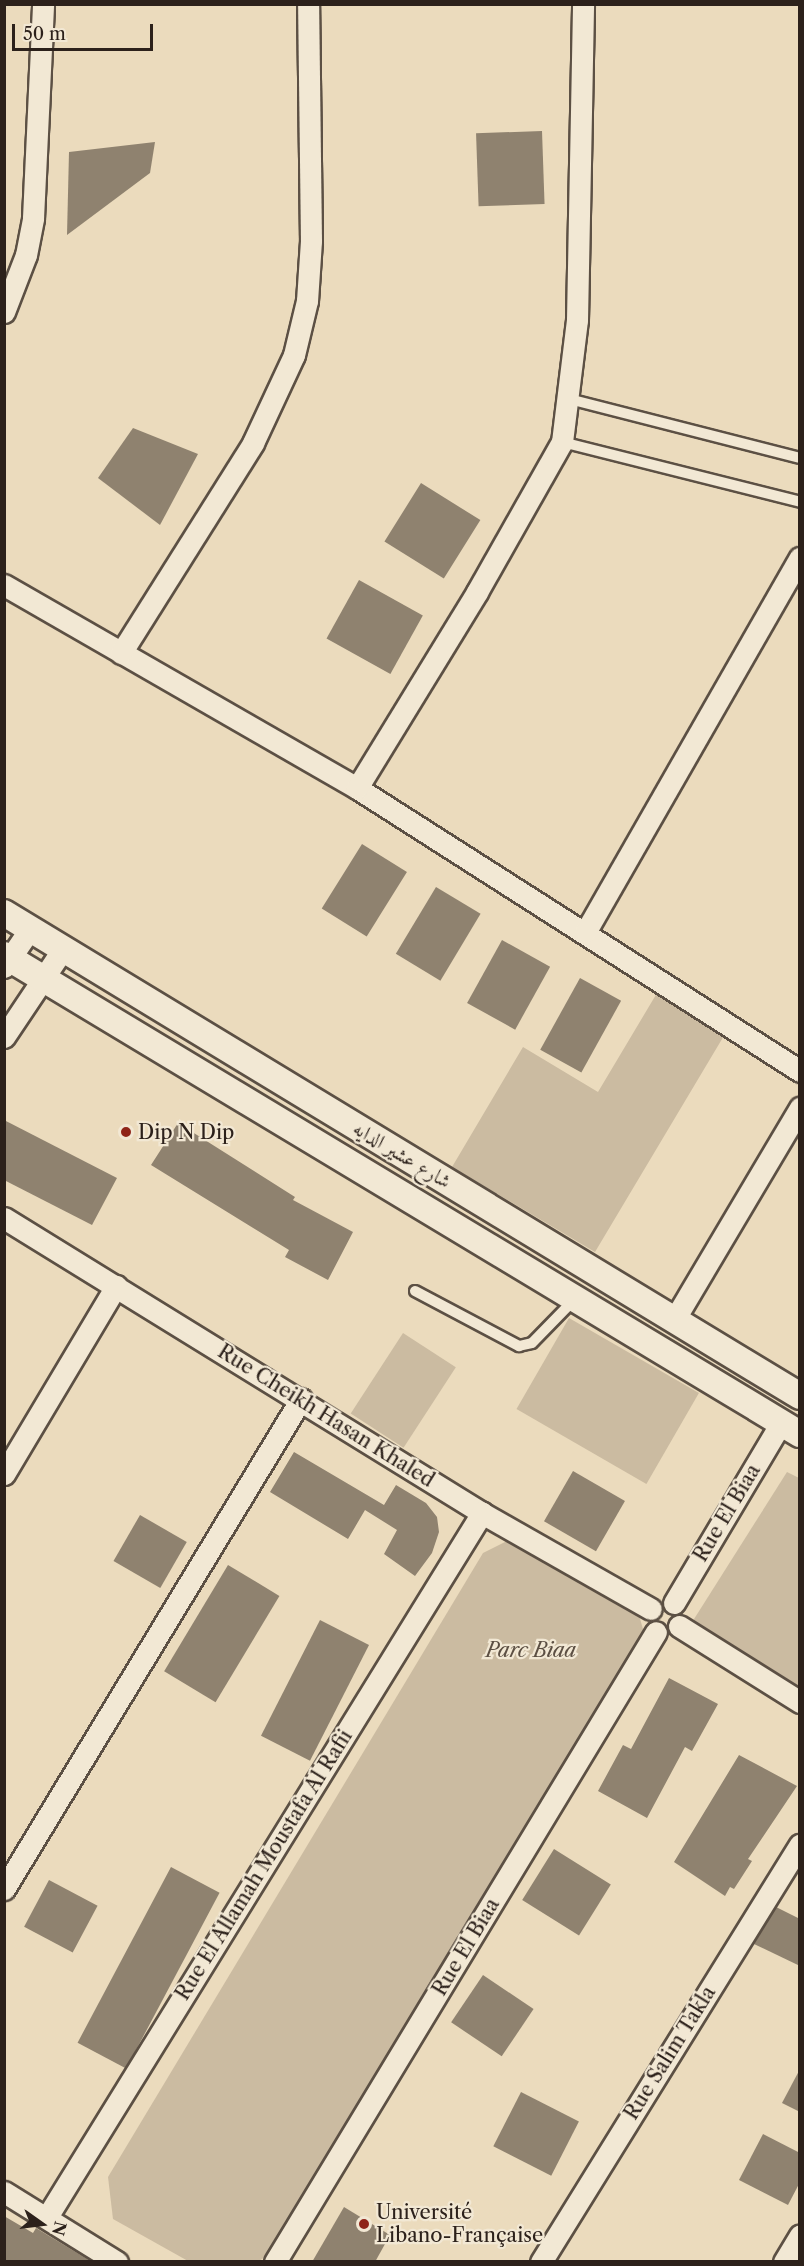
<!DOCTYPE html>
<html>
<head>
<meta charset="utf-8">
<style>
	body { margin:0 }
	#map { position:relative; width:804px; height:2266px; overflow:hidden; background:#ebdbbd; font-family:"Libre Caslon Text",Amiri,serif }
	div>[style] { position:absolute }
	.green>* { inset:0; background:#cbbba1; transform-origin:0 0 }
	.building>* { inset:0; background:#8f826f; transform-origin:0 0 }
	.roads { filter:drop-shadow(2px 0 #5c5044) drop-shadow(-2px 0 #5c5044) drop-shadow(0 2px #5c5044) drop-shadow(0 -2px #5c5044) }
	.service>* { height:10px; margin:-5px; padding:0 5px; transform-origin:5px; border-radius:5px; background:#f2e8d4 }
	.minor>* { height:21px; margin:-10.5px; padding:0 10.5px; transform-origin:10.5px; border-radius:10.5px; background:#f2e8d4 }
	.tertiary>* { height:26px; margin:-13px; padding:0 13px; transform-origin:13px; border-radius:13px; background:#f2e8d4 }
	.dots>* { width:16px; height:16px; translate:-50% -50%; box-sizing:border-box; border:3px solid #f2e8d4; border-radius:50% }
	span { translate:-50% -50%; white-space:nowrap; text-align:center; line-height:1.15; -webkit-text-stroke:4.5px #f2e8d4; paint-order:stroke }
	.poi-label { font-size:20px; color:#2c211b }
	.left { translate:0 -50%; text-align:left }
	.street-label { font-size:20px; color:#2c211b }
	.park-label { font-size:20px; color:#5c4f43; font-style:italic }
	.frame { position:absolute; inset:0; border:6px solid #2c211b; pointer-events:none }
	.north { position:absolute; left:12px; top:2194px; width:60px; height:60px; -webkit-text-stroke:4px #f2e8d4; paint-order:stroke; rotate:104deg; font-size:16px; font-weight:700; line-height:24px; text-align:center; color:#2c211b }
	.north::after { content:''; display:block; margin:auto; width:21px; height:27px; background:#2c211b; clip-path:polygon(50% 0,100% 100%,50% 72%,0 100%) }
	.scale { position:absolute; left:12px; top:24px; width:141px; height:27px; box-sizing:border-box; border:3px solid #2c211b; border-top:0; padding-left:8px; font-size:18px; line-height:21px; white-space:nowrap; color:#2c211b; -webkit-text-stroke:4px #f2e8d4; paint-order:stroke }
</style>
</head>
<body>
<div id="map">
	<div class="green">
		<i style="clip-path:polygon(660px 988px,728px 1029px,595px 1252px,452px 1167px,523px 1047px,598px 1092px)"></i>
		<i style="left:569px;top:1318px;width:150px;height:105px;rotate:30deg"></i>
		<i style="left:403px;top:1333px;width:63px;height:96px;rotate:33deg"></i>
		<i style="clip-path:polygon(787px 1472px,799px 1478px,799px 1691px,689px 1627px)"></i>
		<i style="clip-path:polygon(519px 1535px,634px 1598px,645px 1636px,268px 2255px,259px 2261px,188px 2261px,113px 2219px,108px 2177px,483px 1553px)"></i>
	</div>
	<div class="building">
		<i style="left:542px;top:131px;width:73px;height:66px;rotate:88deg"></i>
		<i style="clip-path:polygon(155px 142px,150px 173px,67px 235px,69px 152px)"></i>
		<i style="clip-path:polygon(133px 428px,198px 454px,160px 525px,98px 478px)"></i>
		<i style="left:421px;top:483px;width:70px;height:69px;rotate:32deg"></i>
		<i style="left:359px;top:580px;width:73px;height:67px;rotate:29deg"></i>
		<i style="left:362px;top:844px;width:53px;height:76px;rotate:32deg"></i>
		<i style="left:436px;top:887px;width:52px;height:78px;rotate:31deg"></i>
		<i style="left:502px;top:940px;width:55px;height:72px;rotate:29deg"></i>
		<i style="left:580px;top:978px;width:47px;height:82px;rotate:29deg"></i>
		<i style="clip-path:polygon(4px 1120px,117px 1178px,92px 1225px,4px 1180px)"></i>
		<i style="clip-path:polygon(178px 1123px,295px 1197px,293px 1200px,353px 1232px,328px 1280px,285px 1257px,289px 1250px,151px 1165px)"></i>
		<i style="clip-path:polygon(294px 1452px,384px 1505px,396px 1485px,426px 1503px,437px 1517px,439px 1532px,432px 1553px,415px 1576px,384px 1554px,397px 1530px,365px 1510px,348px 1539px,270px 1492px)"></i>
		<i style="left:573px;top:1471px;width:60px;height:58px;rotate:30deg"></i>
		<i style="left:140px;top:1515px;width:54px;height:53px;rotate:30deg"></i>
		<i style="left:228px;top:1565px;width:60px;height:124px;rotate:31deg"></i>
		<i style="left:320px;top:1620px;width:55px;height:130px;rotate:27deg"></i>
		<i style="clip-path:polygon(669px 1678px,718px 1704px,692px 1751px,685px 1747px,647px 1818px,598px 1791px,623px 1745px,631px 1749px)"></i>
		<i style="clip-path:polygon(739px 1755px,797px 1786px,748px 1859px,752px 1861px,734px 1889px,730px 1887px,725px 1896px,674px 1862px)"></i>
		<i style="left:554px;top:1849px;width:67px;height:60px;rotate:32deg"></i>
		<i style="left:171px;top:1867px;width:55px;height:199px;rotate:28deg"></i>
		<i style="left:49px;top:1880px;width:55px;height:53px;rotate:28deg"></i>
		<i style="clip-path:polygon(776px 1907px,800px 1919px,800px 1966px,754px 1944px)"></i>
		<i style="left:483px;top:1975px;width:61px;height:57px;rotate:34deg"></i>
		<i style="clip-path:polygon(800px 2069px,800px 2112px,782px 2103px)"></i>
		<i style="left:521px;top:2092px;width:65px;height:61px;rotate:27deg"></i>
		<i style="clip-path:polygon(763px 2134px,800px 2153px,800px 2182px,788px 2205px,739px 2180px)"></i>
		<i style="clip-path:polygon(344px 2207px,390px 2235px,375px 2262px,312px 2262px)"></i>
		<i style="clip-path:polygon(4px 2216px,33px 2233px,36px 2228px,92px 2262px,4px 2262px)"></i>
	</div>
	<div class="roads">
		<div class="service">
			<i style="left:569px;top:399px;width:238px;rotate:14.3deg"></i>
			<i style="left:562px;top:442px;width:245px;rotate:14.1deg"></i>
			<i style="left:415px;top:1291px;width:118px;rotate:27.9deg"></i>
			<i style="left:519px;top:1346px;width:13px;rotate:-13deg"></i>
			<i style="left:532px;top:1343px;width:60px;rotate:-45.7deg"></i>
		</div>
		<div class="minor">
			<i style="left:4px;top:312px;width:61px;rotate:-68.9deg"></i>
			<i style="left:26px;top:255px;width:38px;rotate:-79deg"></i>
			<i style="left:33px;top:218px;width:214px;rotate:-87.3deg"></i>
			<i style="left:4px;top:585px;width:407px;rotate:29.9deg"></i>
			<i style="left:357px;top:788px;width:526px;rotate:32.57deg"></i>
			<i style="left:121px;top:653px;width:248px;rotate:-57.8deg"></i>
			<i style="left:253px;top:443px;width:97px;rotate:-65deg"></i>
			<i style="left:294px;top:355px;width:56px;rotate:-76.5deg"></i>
			<i style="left:307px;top:301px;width:60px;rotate:-86.2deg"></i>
			<i style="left:311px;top:241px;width:237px;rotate:-90.7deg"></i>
			<i style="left:357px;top:788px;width:230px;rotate:-58.5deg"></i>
			<i style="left:477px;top:592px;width:172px;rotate:-60.5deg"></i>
			<i style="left:562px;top:442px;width:123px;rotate:-83deg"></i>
			<i style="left:577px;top:320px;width:316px;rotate:-88.9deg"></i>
			<i style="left:586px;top:931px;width:430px;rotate:-60.2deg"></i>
			<i style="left:4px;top:967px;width:46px;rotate:-55.6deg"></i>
			<i style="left:4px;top:1037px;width:106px;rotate:-56.2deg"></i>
			<i style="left:4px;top:1218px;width:562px;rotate:31.68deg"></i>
			<i style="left:482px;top:1513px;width:194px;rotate:29.6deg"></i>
			<i style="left:674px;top:1320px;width:247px;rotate:-59.3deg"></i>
			<i style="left:4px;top:1474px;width:219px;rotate:-59.2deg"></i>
			<i style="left:674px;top:1603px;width:209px;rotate:-59.3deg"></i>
			<i style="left:679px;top:1626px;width:143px;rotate:32.1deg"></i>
			<i style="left:4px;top:1889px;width:573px;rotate:-58.78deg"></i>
			<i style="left:4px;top:2192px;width:133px;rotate:31.8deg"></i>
			<i style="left:47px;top:2217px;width:828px;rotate:-58.29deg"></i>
			<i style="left:275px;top:2262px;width:736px;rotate:-58.84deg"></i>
			<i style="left:541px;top:2262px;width:491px;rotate:-58.2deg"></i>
			<i style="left:784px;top:2262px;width:31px;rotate:-59deg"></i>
		</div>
		<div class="tertiary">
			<i style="left:4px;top:913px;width:931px;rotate:31.25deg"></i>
			<i style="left:4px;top:955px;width:929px;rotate:31.04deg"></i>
		</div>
	</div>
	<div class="dots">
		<i style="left:126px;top:1132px;background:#8f2418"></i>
		<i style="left:364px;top:2224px;background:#8f2418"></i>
	</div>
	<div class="poi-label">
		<span class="left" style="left:138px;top:1132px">Dip N Dip</span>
		<span class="left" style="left:376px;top:2224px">Université<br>Libano-Française</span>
	</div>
	<div class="street-label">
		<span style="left:402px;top:1155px;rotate:31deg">شارع عشير الدايه</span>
		<span style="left:326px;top:1416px;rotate:32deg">Rue Cheikh Hasan Khaled</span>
		<span style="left:727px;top:1513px;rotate:-59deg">Rue El Biaa</span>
		<span style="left:264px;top:1865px;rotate:-58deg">Rue El Allamah Moustafa Al Rafii</span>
		<span style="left:466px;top:1947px;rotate:-59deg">Rue El Biaa</span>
		<span style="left:670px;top:2053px;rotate:-58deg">Rue Salim Takla</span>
	</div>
	<div class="park-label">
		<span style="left:531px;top:1650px">Parc Biaa</span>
	</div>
	<div class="frame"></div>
	<div class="north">N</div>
	<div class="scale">50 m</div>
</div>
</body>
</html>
